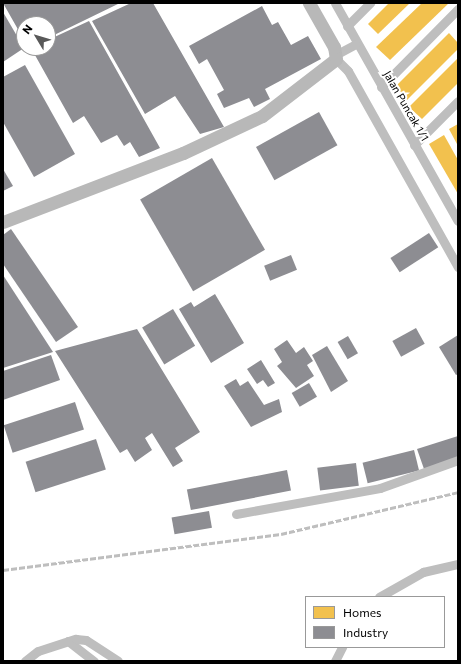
<!DOCTYPE html>
<html>
<head>
<meta charset="utf-8">
<style>
	body { margin:0 }
	#map { position:relative; width:461px; height:664px; overflow:hidden; background:#fff; font-family:Commissioner,sans-serif }
	div>[style] { position:absolute }
	.homes>* { inset:0; background:#f2c14e }
	.industry>* { inset:0; background:#8d8d92; transform-origin:0 0 }
	.street>* { height:9px; margin:-4.5px; padding:0 4.5px; transform-origin:4.5px; border-radius:4.5px; background:#bebebe }
	.secondary>* { height:13px; margin:-6.5px; padding:0 6.5px; transform-origin:6.5px; border-radius:6.5px; background:#b8b8b8 }
	.rail>* { height:2.5px; margin-top:-1.25px; transform-origin:0; background:repeating-linear-gradient(90deg,#bebebe 0 6px,transparent 0 8px) }
	span { translate:-50% -50%; white-space:nowrap; text-align:center; line-height:1.15; -webkit-text-stroke:4px #fff; paint-order:stroke }
	.street-label { font-size:11px; color:#000 }
	.frame { position:absolute; inset:0; border:4px solid #000; pointer-events:none }
	.legend { position:absolute; left:305px; top:596px; width:140px; height:52px; box-sizing:border-box; background:#fff; border:1px solid #999; margin:0; padding:5px 7px; list-style:none; font-size:12px; color:#000 }
	.legend li { display:flex; align-items:center; gap:8px; height:20px }
	.legend b { width:20px; border:1px solid #999 }
	.north { position:absolute; left:16px; top:16px; width:40px; height:40px; box-sizing:border-box; background:#fff; border:1px solid #999; border-radius:50%; rotate:308deg; font-size:11px; font-weight:700; line-height:16px; text-align:center; color:#000 }
	.north::after { content:''; display:block; margin:auto; width:14px; height:18px; background:#595959; clip-path:polygon(50% 0,100% 100%,50% 72%,0 100%) }
</style>
</head>
<body>
<div id="map">
	<div class="homes">
		<i style="clip-path:polygon(389px 3px,410px 3px,378px 34px,368px 24px)"></i>
		<i style="clip-path:polygon(422px 3px,449px 3px,390px 60px,376px 47px)"></i>
		<i style="clip-path:polygon(449px 33px,458px 43px,458px 49px,407px 100px,395px 87px)"></i>
		<i style="clip-path:polygon(458px 58px,458px 83px,422px 119px,409px 107px)"></i>
		<i style="clip-path:polygon(458px 124px,458px 146px,449px 129px)"></i>
		<i style="clip-path:polygon(444px 135px,458px 160px,458px 194px,429px 144px)"></i>
	</div>
	<div class="industry">
		<i style="clip-path:polygon(3px 3px,120px 3px,48px 38px,48px 24px,24px 24px,24px 40px)"></i>
		<i style="clip-path:polygon(131px 3px,153px 3px,224px 127px,200px 134px,175px 96px,145px 114px,92px 21px)"></i>
		<i style="clip-path:polygon(262px 6px,272px 25px,278px 22px,291px 45px,308px 36px,321px 59px,265px 89px,270px 99px,254px 107px,249px 98px,224px 108px,217px 94px,224px 90px,207px 59px,199px 64px,189px 46px)"></i>
		<i style="clip-path:polygon(3px 12px,24px 48px,3px 62px)"></i>
		<i style="clip-path:polygon(89px 21px,160px 148px,139px 157px,130px 142px,124px 146px,117px 135px,101px 143px,84px 116px,73px 123px,31px 48px,48px 48px,48px 40px)"></i>
		<i style="clip-path:polygon(25px 65px,75px 154px,34px 177px,3px 122px,3px 77px)"></i>
		<i style="left:319px;top:112px;width:38px;height:72px;rotate:61deg"></i>
		<i style="left:212px;top:158px;width:106px;height:83px;rotate:60deg"></i>
		<i style="clip-path:polygon(3px 169px,13px 186px,3px 191px)"></i>
		<i style="clip-path:polygon(11px 229px,78px 327px,56px 342px,3px 264px,3px 235px)"></i>
		<i style="left:429px;top:233px;width:17px;height:46px;rotate:57deg"></i>
		<i style="left:291px;top:255px;width:16px;height:29px;rotate:68deg"></i>
		<i style="clip-path:polygon(3px 275px,53px 352px,3px 368px)"></i>
		<i style="clip-path:polygon(215px 294px,244px 343px,211px 363px,179px 309px,191px 302px,194px 307px)"></i>
		<i style="left:173px;top:309px;width:43px;height:36px;rotate:59deg"></i>
		<i style="left:416px;top:328px;width:18px;height:27px;rotate:61deg"></i>
		<i style="clip-path:polygon(137px 329px,200px 432px,175px 448px,183px 461px,173px 467px,152px 433px,145px 438px,152px 450px,135px 462px,127px 449px,120px 453px,55px 351px)"></i>
		<i style="clip-path:polygon(458px 335px,458px 374px,456px 375px,439px 347px)"></i>
		<i style="left:348px;top:336px;width:20px;height:12px;rotate:60deg"></i>
		<i style="clip-path:polygon(287px 340px,296px 353px,304px 347px,313px 361px,307px 365px,314px 376px,296px 388px,277px 366px,282px 362px,274px 349px)"></i>
		<i style="clip-path:polygon(327px 346px,348px 381px,331px 392px,312px 355px)"></i>
		<i style="clip-path:polygon(51px 355px,60px 380px,3px 400px,3px 371px)"></i>
		<i style="clip-path:polygon(261px 360px,275px 383px,268px 387px,263px 380px,257px 384px,247px 369px)"></i>
		<i style="clip-path:polygon(236px 379px,240px 386px,248px 381px,264px 405px,279px 399px,282px 412px,251px 427px,224px 386px)"></i>
		<i style="left:309px;top:383px;width:16px;height:20px;rotate:60deg"></i>
		<i style="left:75px;top:402px;width:29px;height:75px;rotate:72deg"></i>
		<i style="clip-path:polygon(458px 436px,458px 458px,424px 469px,417px 449px)"></i>
		<i style="left:96px;top:439px;width:32px;height:74px;rotate:72deg"></i>
		<i style="left:414px;top:450px;width:21px;height:53px;rotate:76deg"></i>
		<i style="left:356px;top:463px;width:23px;height:39px;rotate:83deg"></i>
		<i style="left:287px;top:470px;width:21px;height:102px;rotate:79deg"></i>
		<i style="left:209px;top:511px;width:17px;height:38px;rotate:80deg"></i>
	</div>
	<div class="street">
		<i style="left:335px;top:3px;width:250px;rotate:60.6deg"></i>
		<i style="left:347px;top:26px;width:33px;rotate:-45deg"></i>
		<i style="left:337px;top:54px;width:21px;rotate:-28deg"></i>
		<i style="left:336px;top:59px;width:17px;rotate:45deg"></i>
		<i style="left:348px;top:71px;width:225px;rotate:60.7deg"></i>
		<i style="left:381px;top:87px;width:110px;rotate:-45.4deg"></i>
		<i style="left:414px;top:145px;width:62px;rotate:-45deg"></i>
		<i style="left:236px;top:514px;width:146px;rotate:-10.2deg"></i>
		<i style="left:380px;top:488px;width:83px;rotate:-19.7deg"></i>
		<i style="left:379px;top:597px;width:51px;rotate:-29.6deg"></i>
		<i style="left:423px;top:572px;width:36px;rotate:-13deg"></i>
		<i style="left:68px;top:641px;width:33px;rotate:38deg"></i>
		<i style="left:25px;top:661px;width:16px;rotate:-38deg"></i>
		<i style="left:38px;top:651px;width:40px;rotate:-18deg"></i>
		<i style="left:76px;top:639px;width:10px;rotate:6deg"></i>
		<i style="left:86px;top:640px;width:38px;rotate:33deg"></i>
		<i style="left:335px;top:661px;width:16px;rotate:-63deg"></i>
	</div>
	<div class="secondary">
		<i style="left:3px;top:222px;width:193px;rotate:-21deg"></i>
		<i style="left:183px;top:153px;width:87px;rotate:-25.1deg"></i>
		<i style="left:262px;top:116px;width:93px;rotate:-37.6deg"></i>
		<i style="left:336px;top:59px;width:12px;rotate:-99deg"></i>
		<i style="left:334px;top:47px;width:51px;rotate:-119.6deg"></i>
	</div>
	<div class="rail">
		<i style="left:3px;top:570px;width:280px;rotate:-7.4deg"></i>
		<i style="left:281px;top:534px;width:182px;rotate:-13.3deg"></i>
	</div>
	<div class="street-label">
		<span style="left:406px;top:106px;rotate:60deg">Jalan Puncak 1/1</span>
	</div>
	<div class="frame"></div>
	<ul class="legend">
	<li><b style="height:11px;background:#f2c14e"></b>Homes</li>
	<li><b style="height:11px;background:#8d8d92"></b>Industry</li>
	</ul>
	<div class="north">N</div>
</div>
</body>
</html>
